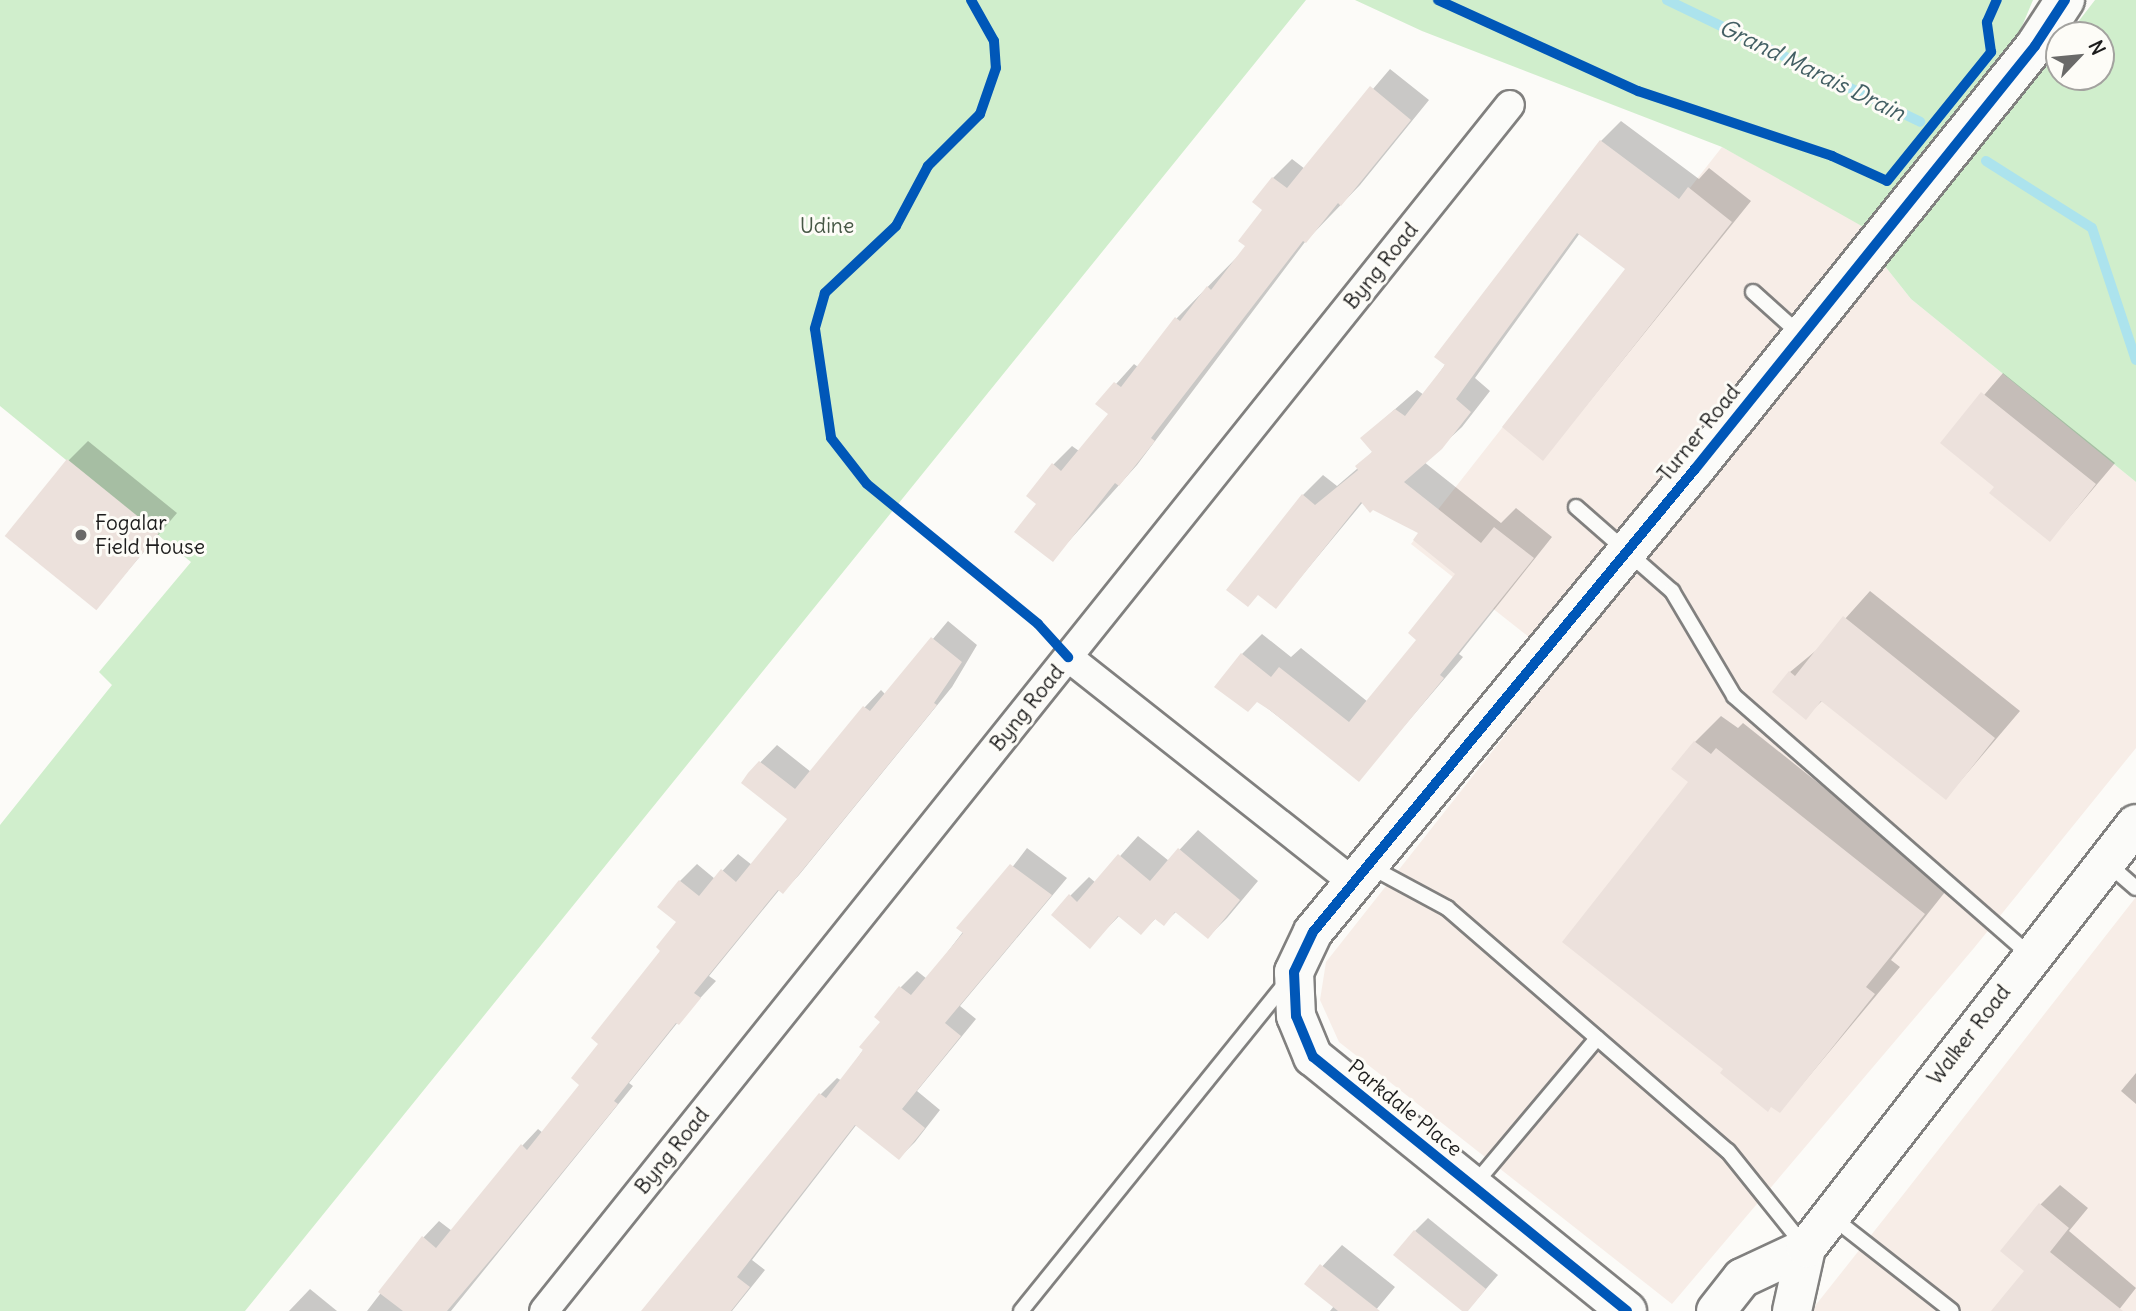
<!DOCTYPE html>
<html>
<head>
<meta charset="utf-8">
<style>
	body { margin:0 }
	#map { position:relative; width:2136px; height:1311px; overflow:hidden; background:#fcfbf8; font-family:Delius,sans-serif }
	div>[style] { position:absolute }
	.built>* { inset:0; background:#f7ede7 }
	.green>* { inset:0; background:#d0eecc }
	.shadow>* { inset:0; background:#0003 }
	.stream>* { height:10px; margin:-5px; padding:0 5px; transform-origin:5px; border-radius:5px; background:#ace3ed }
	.building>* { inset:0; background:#ece1dc; transform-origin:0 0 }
	.roads { filter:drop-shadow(2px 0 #81807f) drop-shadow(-2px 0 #81807f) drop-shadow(0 2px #81807f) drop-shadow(0 -2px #81807f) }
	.lane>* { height:14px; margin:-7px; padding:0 7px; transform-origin:7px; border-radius:7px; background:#fbfbf9 }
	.street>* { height:28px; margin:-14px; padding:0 14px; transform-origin:14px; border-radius:14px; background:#fbfbf9 }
	.secondary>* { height:38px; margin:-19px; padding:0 19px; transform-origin:19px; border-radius:19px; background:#fbfbf9 }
	.cycleway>* { height:10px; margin:-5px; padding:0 5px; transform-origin:5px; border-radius:5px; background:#0057b8 }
	.dots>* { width:19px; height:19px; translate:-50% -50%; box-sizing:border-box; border:4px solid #fdfcf7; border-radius:50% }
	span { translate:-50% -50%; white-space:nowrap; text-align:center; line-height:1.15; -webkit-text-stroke:6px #fdfcf7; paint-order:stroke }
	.park-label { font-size:21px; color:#475846 }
	.street-label { font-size:21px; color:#1c1c1c }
	.poi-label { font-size:21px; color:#1c1c1c }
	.left { translate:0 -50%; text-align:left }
	.water-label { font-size:23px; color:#425e63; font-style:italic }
	.north { position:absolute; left:2045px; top:21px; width:70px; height:70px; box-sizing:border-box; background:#fdfcf7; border:2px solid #a3a29f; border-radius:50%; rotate:64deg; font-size:19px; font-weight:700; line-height:28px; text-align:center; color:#1c1c1c }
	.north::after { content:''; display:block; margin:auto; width:24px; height:32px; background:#6a6a69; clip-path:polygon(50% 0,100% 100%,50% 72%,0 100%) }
</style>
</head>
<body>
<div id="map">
	<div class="built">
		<i style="clip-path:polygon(1722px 147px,1857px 221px,1867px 229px,1884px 265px,1911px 299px,2136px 482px,2136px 748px,1974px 948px,1672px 1304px,1339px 1042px,1320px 1000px,1326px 962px,1562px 663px,1411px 544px)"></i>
		<i style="clip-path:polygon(2136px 897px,2136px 1311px,1811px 1311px,1906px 1191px)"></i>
	</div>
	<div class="green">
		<i style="clip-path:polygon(0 0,1306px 0,245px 1311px,0 1311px,0 825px,112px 685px,99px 672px,191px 562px,0 406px)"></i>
		<i style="clip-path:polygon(1355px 0,2033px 0,2020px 31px,1867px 229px,1722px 147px,1422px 31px)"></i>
		<i style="clip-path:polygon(2095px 0,2136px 0,2136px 482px,1911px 299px,1884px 265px,2059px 47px,2059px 77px,2101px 77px,2101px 35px,2068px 35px)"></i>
	</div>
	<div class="shadow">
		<i style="clip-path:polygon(1390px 69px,1429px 100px,1360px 185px,1305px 242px,1137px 465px,1052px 560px,1039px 503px,1053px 465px,1072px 446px,1079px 451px,1110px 413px,1098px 404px,1134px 364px,1138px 367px,1177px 318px,1248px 246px,1264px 210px,1255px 202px,1273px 178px,1292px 159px,1305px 169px)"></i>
		<i style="clip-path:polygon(1621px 121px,1699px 179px,1709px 168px,1751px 201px,1543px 459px,1627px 268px,1580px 233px,1475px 378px,1490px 391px,1462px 427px,1424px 462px,1501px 523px,1516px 508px,1552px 537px,1459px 654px,1463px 657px,1359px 779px,1258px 701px,1242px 654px,1262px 634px,1291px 657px,1301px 648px,1368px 702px,1418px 640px,1457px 574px,1421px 533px,1363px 502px,1276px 607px,1303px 495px,1323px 475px,1337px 486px,1358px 468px,1373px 451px,1362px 438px,1417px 390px,1424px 395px,1601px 141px)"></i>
		<i style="clip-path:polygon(2003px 373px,2115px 463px,2050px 540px,1997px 486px,1943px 443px)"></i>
		<i style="clip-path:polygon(88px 441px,177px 513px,96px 608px,68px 461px)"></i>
		<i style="clip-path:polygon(1870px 591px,2020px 711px,1946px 798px,1823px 700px,1805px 717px,1790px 672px,1819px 648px)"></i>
		<i style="clip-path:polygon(948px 621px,977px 645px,952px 687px,799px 875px,783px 892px,780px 889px,709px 976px,716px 981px,678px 1022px,629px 1083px,633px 1086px,451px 1311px,367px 1311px,423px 1238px,439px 1221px,452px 1231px,522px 1146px,538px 1129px,543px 1133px,582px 1085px,600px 1044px,679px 922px,659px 907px,680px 881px,697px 864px,715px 879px,738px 854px,752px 865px,789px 819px,749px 774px,777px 745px,811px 772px,865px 707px,881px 690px,886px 695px)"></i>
		<i style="clip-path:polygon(1721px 716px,1738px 728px,1743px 723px,1949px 887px,1891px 960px,1900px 967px,1780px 1111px,1726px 1069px,1691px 782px,1695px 742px)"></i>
		<i style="clip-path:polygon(1198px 830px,1258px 881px,1227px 918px,1208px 937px,1177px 911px,1163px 924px,1156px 918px,1141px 933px,1120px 915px,1090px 946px,1070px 896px,1089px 877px,1096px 883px,1138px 836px,1169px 861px)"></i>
		<i style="clip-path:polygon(1027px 848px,1067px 878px,960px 1006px,976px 1019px,917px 1091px,940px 1110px,915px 1142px,899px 1158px,857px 1124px,752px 1260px,765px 1270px,732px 1311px,643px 1311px,821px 1094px,837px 1078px,842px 1081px,882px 1022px,876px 1017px,901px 987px,917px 971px,927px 979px)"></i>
		<i style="clip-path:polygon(2136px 1073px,2136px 1104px,2121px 1091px)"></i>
		<i style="clip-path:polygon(2060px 1185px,2088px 1208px,2069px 1231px,2136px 1288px,2118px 1311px,1994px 1311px,2026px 1271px,2040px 1205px)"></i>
		<i style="clip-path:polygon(1428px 1218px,1498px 1275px,1467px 1311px,1415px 1231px)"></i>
		<i style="clip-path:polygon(1342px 1245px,1395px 1287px,1375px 1311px,1330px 1311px,1334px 1306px,1306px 1284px)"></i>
		<i style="clip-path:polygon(310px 1289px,337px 1311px,289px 1311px)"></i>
	</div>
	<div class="stream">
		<i style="left:1667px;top:0;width:281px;rotate:25.7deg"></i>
		<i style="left:1986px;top:161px;width:125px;rotate:32.3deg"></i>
		<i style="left:2092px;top:228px;width:139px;rotate:71.6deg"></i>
	</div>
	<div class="building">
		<i style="clip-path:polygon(1370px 86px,1411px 120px,1341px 206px,1338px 203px,1306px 243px,1303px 241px,1151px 438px,1155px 441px,1119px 486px,1115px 483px,1053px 562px,1014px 532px,1036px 504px,1026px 496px,1052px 463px,1061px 471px,1108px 414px,1095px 404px,1114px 382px,1121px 387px,1175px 317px,1180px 321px,1207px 286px,1211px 290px,1245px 246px,1238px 241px,1262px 210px,1252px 202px,1272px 177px,1287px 188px)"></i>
		<i style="clip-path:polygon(1600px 140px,1679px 199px,1688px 187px,1732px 222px,1543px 461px,1502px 427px,1625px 269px,1577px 233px,1456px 399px,1471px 412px,1442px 449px,1404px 482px,1481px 543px,1494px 527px,1534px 558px,1440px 675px,1444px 678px,1359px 782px,1271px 711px,1257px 702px,1248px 712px,1214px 687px,1241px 653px,1271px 677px,1279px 667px,1349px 722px,1416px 640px,1408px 633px,1455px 574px,1413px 540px,1418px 533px,1373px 510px,1370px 513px,1361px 502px,1276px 609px,1258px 595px,1248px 607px,1226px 590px,1302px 494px,1315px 505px,1358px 470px,1355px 466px,1372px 452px,1360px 438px,1395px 409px,1405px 416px,1445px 365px,1434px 357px)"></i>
		<i style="clip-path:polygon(1981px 392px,2096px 484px,2050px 542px,1989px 493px,1994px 487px,1940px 443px)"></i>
		<i style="left:67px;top:459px;width:118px;height:99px;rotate:39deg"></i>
		<i style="clip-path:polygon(1843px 616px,1995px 738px,1946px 800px,1821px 701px,1806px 720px,1772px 692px,1789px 671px,1795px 676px)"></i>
		<i style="clip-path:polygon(931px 637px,962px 662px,934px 703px,937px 705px,783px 894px,778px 890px,694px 993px,701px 998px,679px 1025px,676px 1023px,614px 1101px,618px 1104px,503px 1245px,447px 1311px,403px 1311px,378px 1292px,422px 1236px,436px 1248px,521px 1144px,527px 1150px,579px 1085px,571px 1078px,598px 1044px,591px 1038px,660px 951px,656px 947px,676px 922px,657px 907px,679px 880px,699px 896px,721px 869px,736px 882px,787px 819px,741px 783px,748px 773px,759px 761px,795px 789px,863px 706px,870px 711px)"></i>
		<i style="clip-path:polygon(1694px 741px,1711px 754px,1716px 748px,1925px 914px,1866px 987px,1875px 994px,1780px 1113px,1771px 1107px,1768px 1112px,1720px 1073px,1723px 1069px,1562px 942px,1688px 782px,1671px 769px)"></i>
		<i style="clip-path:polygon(1178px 848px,1240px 900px,1208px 939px,1175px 912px,1164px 926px,1155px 919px,1141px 935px,1118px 916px,1090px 949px,1051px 915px,1069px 894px,1077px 902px,1118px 854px,1150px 881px)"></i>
		<i style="clip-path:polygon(1010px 864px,1052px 895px,945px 1023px,961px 1036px,902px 1109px,925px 1128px,899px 1160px,855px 1125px,737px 1277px,750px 1287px,731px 1311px,641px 1311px,819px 1093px,826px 1098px,863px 1050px,859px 1047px,880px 1022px,874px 1017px,899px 986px,911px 995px,963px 933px,956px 928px)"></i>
		<i style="clip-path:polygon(2039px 1203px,2069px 1228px,2050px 1252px,2123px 1311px,1991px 1311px,2024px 1271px,2000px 1251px)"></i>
		<i style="clip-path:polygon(1414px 1230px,1486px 1289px,1468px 1311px,1462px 1311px,1393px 1255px)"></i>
		<i style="clip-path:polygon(1320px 1264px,1380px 1311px,1338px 1311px,1304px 1284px)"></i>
	</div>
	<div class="roads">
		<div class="lane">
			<i style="left:1753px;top:292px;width:64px;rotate:41.9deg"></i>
			<i style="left:1576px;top:507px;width:128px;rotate:41.2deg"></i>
			<i style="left:1672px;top:591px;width:122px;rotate:59.4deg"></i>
			<i style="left:1734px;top:696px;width:395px;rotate:41.2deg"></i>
			<i style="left:2107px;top:863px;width:38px;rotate:41deg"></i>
			<i style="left:1369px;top:866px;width:89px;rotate:28.3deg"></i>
			<i style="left:1447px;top:908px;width:371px;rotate:40.9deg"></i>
			<i style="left:1728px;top:1151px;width:122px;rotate:51.3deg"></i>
			<i style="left:1473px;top:1186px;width:193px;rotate:-50deg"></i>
			<i style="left:1832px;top:1217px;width:152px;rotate:38.1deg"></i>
			<i style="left:1021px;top:1311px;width:424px;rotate:-51.1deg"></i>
		</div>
		<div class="street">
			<i style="left:1068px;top:657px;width:365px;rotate:38.3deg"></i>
			<i style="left:544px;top:1311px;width:1545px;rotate:-51.31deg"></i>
		</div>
		<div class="secondary">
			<i style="left:1627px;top:1311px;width:404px;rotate:-141deg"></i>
			<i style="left:1313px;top:1057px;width:44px;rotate:-112.5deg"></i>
			<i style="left:1296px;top:1016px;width:44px;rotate:-92.6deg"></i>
			<i style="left:1294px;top:972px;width:44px;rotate:-64.6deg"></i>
			<i style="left:1313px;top:932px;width:600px;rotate:-50.48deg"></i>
			<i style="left:1695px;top:469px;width:543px;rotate:-51.21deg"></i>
			<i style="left:2035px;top:46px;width:55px;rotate:-56.9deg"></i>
			<i style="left:1716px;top:1311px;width:42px;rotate:-51.8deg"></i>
			<i style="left:1742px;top:1278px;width:71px;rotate:-25.1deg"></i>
			<i style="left:1792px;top:1311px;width:65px;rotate:-77.5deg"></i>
			<i style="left:1806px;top:1248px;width:537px;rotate:-52.11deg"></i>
		</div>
	</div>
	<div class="cycleway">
		<i style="left:971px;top:0;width:47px;rotate:60.7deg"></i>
		<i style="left:994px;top:41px;width:27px;rotate:86deg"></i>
		<i style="left:996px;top:68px;width:49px;rotate:109.2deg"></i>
		<i style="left:980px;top:114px;width:74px;rotate:135deg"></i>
		<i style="left:928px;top:166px;width:68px;rotate:118.1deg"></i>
		<i style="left:896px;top:226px;width:98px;rotate:136.7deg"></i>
		<i style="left:825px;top:293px;width:37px;rotate:106deg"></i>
		<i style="left:815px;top:329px;width:110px;rotate:81.6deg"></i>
		<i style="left:831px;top:438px;width:58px;rotate:52deg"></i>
		<i style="left:867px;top:484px;width:221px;rotate:39.3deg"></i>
		<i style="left:1038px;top:624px;width:45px;rotate:47.7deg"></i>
		<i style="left:1438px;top:0;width:220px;rotate:24.5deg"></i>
		<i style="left:1638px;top:91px;width:205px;rotate:18.5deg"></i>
		<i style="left:1832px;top:156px;width:60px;rotate:24.4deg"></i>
		<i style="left:1887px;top:181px;width:166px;rotate:-51.1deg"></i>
		<i style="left:1991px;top:52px;width:30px;rotate:-98deg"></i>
		<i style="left:1987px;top:22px;width:24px;rotate:-66deg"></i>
		<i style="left:1627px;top:1311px;width:404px;rotate:-141deg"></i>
		<i style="left:1313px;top:1057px;width:44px;rotate:-112.5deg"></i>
		<i style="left:1296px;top:1016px;width:44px;rotate:-92.6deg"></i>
		<i style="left:1294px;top:972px;width:44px;rotate:-64.6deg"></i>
		<i style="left:1313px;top:932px;width:600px;rotate:-50.48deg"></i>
		<i style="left:1695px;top:469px;width:543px;rotate:-51.21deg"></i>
		<i style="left:2035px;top:46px;width:55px;rotate:-56.9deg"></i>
	</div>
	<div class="dots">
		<i style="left:81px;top:535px;background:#6a6a69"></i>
	</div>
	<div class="park-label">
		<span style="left:827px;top:226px">Udine</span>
	</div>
	<div class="street-label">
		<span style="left:1381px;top:266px;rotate:-51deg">Byng Road</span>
		<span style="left:1699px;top:433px;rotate:-51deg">Turner Road</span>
		<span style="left:1027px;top:708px;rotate:-51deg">Byng Road</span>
		<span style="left:1969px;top:1035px;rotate:-52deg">Walker Road</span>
		<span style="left:1405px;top:1108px;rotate:39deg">Parkdale Place</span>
		<span style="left:672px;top:1151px;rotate:-51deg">Byng Road</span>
	</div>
	<div class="poi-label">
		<span class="left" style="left:95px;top:535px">Fogalar<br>Field House</span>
	</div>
	<div class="water-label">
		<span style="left:1812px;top:70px;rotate:26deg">Grand Marais Drain</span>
	</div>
	<div class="north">N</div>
</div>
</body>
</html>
